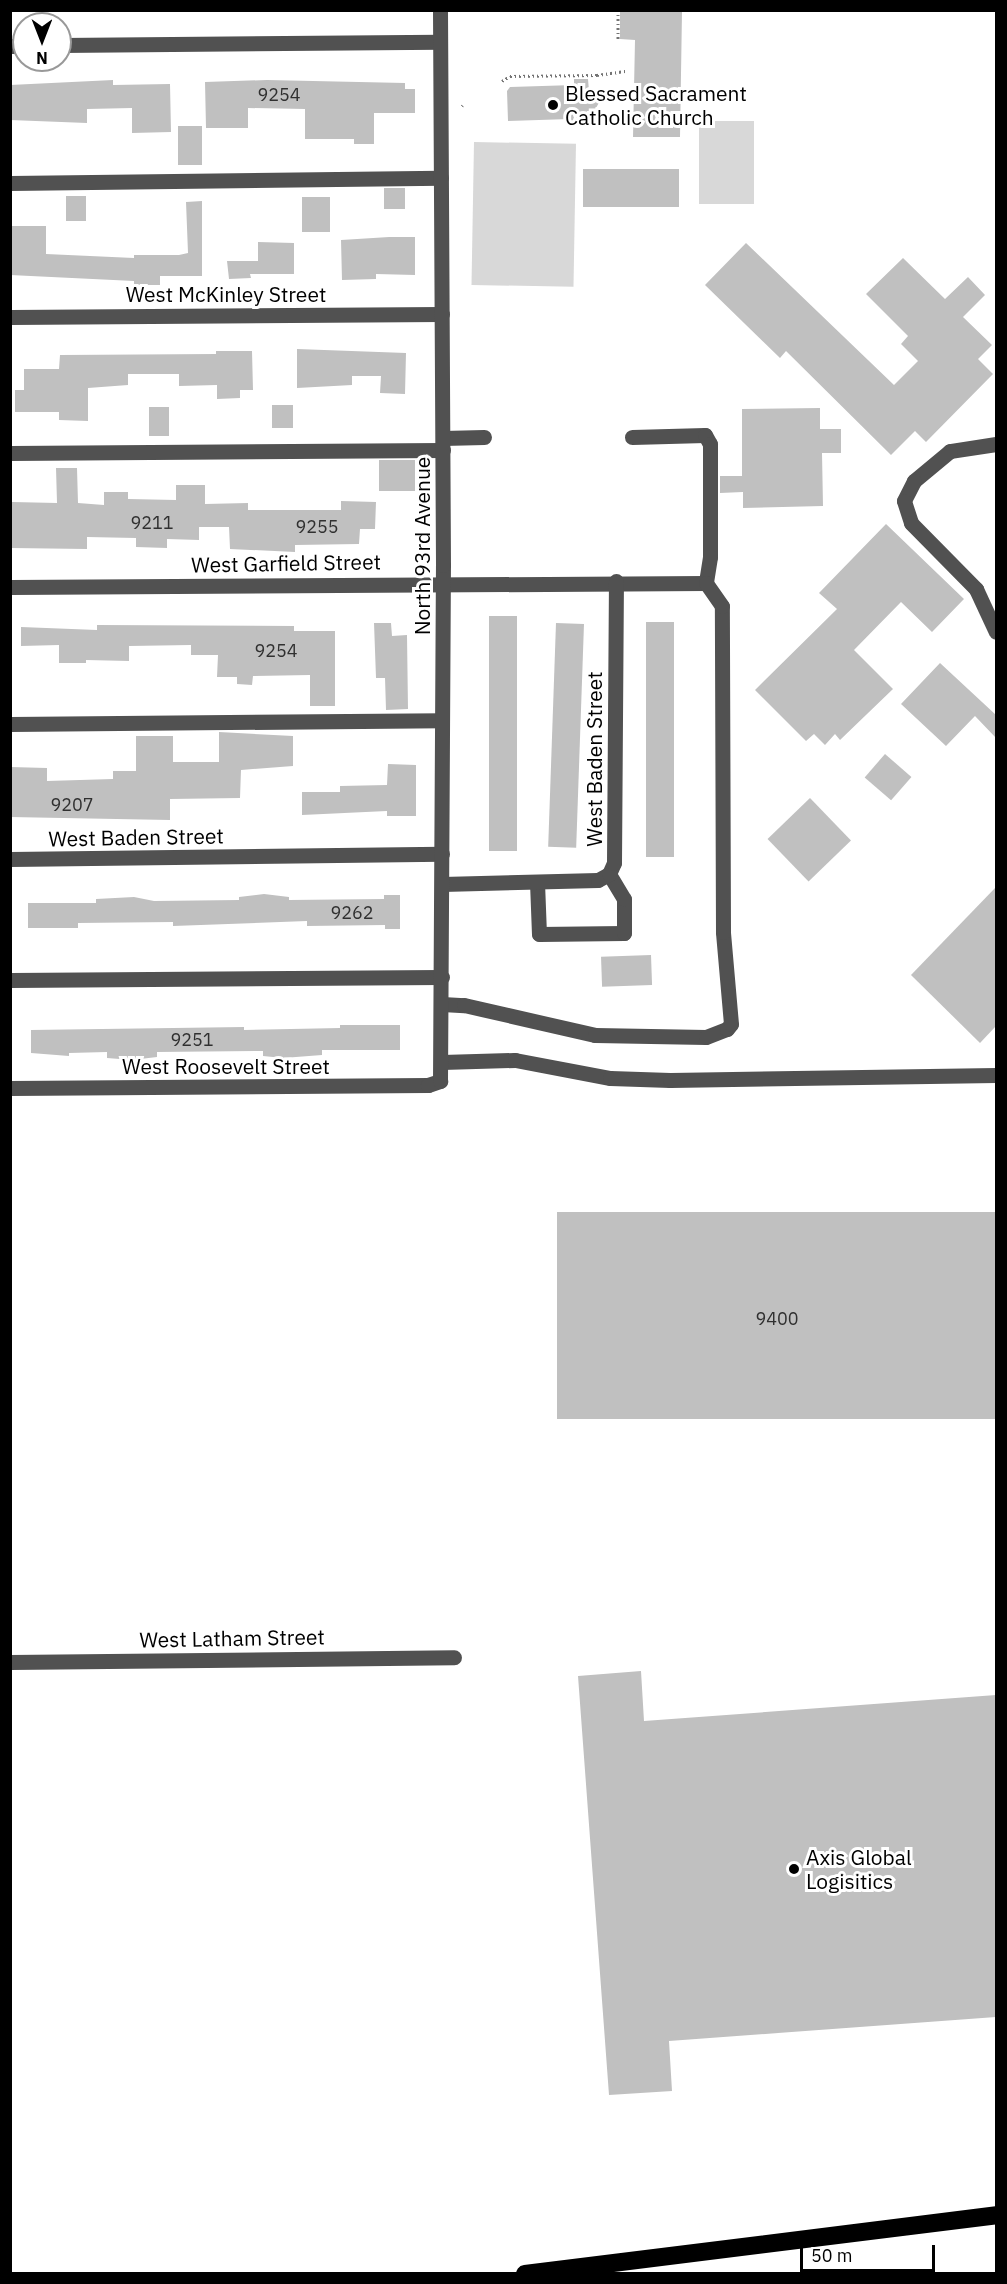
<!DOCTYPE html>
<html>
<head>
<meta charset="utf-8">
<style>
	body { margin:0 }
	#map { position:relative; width:1007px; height:2284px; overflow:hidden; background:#fff; font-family:"IBM Plex Sans",sans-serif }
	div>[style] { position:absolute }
	.green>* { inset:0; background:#d8d8d8; transform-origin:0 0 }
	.building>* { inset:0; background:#c0c0c0; transform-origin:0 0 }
	.path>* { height:3px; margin-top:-1.5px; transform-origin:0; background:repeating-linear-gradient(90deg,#737373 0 1.5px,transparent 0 4.5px) }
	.minor>* { height:15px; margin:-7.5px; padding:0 7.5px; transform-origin:7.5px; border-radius:7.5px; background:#515151 }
	.highway>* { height:18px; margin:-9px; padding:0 9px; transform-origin:9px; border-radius:9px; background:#000 }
	.dots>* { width:16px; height:16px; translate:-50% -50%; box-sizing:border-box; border:3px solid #fff; border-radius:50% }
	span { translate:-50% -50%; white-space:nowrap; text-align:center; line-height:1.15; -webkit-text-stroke:6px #fff; paint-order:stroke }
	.number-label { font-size:18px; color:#303030 }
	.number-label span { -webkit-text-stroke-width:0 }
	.poi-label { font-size:21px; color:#000 }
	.left { translate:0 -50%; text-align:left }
	.street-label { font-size:21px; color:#000 }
	.frame { position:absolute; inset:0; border:12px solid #000; pointer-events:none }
	.north { position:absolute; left:12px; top:12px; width:60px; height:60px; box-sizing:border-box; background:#fff; border:2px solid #999; border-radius:50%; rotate:180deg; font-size:16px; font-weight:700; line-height:24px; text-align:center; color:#000 }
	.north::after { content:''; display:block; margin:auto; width:21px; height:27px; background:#000; clip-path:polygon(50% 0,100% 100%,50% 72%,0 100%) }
	.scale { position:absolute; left:800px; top:2245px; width:135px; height:27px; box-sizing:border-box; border:3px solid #000; border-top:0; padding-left:8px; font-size:18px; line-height:21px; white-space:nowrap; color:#000; -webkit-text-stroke:4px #fff; paint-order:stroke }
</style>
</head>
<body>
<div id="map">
	<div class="green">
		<i style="left:754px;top:121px;width:83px;height:55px;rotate:90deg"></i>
		<i style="left:474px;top:142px;width:102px;height:143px;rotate:1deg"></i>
	</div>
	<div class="building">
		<i style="clip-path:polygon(620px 11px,682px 12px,680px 137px,633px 137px,635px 40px,620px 39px)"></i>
		<i style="clip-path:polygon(574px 79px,588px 79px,589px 91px,600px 101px,586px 125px,571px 125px,570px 119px,508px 121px,507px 91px,510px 87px,574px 85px)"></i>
		<i style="clip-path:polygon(113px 80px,113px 85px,170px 84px,171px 132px,132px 133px,132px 108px,87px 109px,87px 123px,10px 120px,10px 85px)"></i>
		<i style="clip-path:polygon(267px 80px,405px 83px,405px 89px,415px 89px,415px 113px,374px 113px,374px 144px,354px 144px,354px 139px,305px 139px,305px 109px,248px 108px,248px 128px,206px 128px,205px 82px)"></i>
		<i style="left:178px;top:126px;width:24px;height:39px"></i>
		<i style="left:679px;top:169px;width:38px;height:96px;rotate:90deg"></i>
		<i style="left:384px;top:188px;width:21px;height:21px"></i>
		<i style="left:66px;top:196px;width:20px;height:25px"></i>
		<i style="left:302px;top:197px;width:28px;height:35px"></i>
		<i style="clip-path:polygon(202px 201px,202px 276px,160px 276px,160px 285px,134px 285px,134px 281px,10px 275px,10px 226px,46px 226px,46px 254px,134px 258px,134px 255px,179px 255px,188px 253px,186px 202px)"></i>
		<i style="clip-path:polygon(389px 237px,415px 237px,415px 275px,376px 274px,376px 279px,342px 280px,341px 240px)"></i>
		<i style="clip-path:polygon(258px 242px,294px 243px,294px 274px,250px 274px,251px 278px,229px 279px,227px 261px,258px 261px)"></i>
		<i style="clip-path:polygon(746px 243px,894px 385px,918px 361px,901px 344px,908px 336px,866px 294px,903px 258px,945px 299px,968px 277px,985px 295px,963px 317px,992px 345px,978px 359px,993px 374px,926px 442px,915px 431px,891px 455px,786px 351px,780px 358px,705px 285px)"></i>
		<i style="clip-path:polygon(297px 349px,406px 353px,405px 394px,380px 393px,381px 376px,352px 376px,352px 385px,297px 388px)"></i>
		<i style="clip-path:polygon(216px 351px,252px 351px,253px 390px,240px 390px,240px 398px,217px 399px,217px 385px,179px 386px,179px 374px,128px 374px,128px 385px,88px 388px,88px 421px,59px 420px,59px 412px,15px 412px,15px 390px,24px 390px,24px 369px,59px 369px,60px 355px,216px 354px)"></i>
		<i style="left:272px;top:405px;width:21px;height:23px"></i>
		<i style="left:149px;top:407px;width:20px;height:29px"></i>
		<i style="clip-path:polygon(820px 408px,820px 429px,841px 429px,841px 453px,822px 453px,823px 506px,743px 508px,743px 492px,720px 493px,720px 476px,742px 476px,742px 409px)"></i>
		<i style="left:379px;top:460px;width:36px;height:31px"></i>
		<i style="clip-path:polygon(56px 468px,77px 468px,78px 503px,104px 505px,104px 492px,128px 492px,128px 499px,176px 500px,176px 485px,205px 485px,205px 504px,248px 503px,248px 510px,341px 510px,341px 501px,376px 502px,375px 529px,360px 529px,359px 544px,295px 545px,295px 552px,230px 549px,229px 527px,199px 527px,199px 540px,167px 539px,167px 548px,136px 547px,136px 538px,87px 537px,87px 549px,11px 548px,12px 502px,57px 503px)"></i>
		<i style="clip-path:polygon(886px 524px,964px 599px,932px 632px,901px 602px,854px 650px,893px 689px,840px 740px,835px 734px,825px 745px,814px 734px,806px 741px,755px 690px,837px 609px,819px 593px)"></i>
		<i style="left:489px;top:616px;width:28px;height:235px"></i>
		<i style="left:646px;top:622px;width:28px;height:235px"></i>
		<i style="clip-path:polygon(374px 623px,391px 623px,392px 636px,407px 635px,408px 709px,386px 710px,385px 678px,376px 678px)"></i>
		<i style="left:556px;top:623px;width:28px;height:224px;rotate:2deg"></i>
		<i style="clip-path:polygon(97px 625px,294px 626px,294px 631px,335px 631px,335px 706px,310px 706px,310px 675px,253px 676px,252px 685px,237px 684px,237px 677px,217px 677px,218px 655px,191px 655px,191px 645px,129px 646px,129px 661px,86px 660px,86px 663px,59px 663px,59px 645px,21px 646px,21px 627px,97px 630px)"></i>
		<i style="clip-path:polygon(940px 663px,996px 715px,996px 738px,975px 716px,946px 746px,901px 704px)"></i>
		<i style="clip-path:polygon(219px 732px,293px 736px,293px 766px,241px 770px,240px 798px,170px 799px,170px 820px,10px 817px,10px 767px,47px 768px,47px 781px,113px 779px,113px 771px,136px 771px,136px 736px,173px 736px,173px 762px,219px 762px)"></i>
		<i style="left:885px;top:754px;width:35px;height:31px;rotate:41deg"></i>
		<i style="clip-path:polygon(388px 764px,416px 765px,416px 816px,387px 816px,387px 811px,302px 815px,302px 792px,340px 792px,340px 786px,387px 785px)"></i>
		<i style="left:810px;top:798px;width:59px;height:59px;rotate:46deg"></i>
		<i style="clip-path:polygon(996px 887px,996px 1026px,980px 1043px,911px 975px)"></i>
		<i style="clip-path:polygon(264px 894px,289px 897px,289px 900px,384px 899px,384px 895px,400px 895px,400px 929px,385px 929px,385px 925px,307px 926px,307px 921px,173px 926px,173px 922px,78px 923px,78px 928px,28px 928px,28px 903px,96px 903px,96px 899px,134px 897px,154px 901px,239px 900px,239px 897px)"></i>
		<i style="left:651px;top:955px;width:30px;height:50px;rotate:88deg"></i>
		<i style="clip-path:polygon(340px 1025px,400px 1025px,400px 1050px,322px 1050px,322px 1055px,283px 1058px,263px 1056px,263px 1051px,157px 1052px,157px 1057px,132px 1060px,107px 1058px,107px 1052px,69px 1053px,69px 1056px,31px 1053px,31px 1030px,244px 1027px,244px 1030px,340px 1028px)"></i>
		<i style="left:996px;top:1212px;width:207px;height:439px;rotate:90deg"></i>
		<i style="clip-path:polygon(641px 1671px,644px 1721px,996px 1695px,996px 2017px,669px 2041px,672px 2091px,609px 2095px,578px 1676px)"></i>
	</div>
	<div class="path">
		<i style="left:618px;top:10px;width:31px;rotate:90deg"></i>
		<i style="left:502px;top:81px;width:9px;rotate:-32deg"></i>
		<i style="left:510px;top:76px;width:87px;rotate:-0.7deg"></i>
		<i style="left:597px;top:75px;width:30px;rotate:-8deg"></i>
		<i style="left:462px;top:106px;width:1px;rotate:-45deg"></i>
	</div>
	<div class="minor">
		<i style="left:60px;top:45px;width:380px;rotate:-0.5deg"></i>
		<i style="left:10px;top:46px;width:14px"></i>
		<i style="left:10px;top:183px;width:431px;rotate:-0.7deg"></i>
		<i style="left:10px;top:317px;width:432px;rotate:-0.4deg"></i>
		<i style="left:632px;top:437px;width:73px;rotate:-1.6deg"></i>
		<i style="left:705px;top:435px;width:10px;rotate:61deg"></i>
		<i style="left:710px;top:444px;width:113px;rotate:90deg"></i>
		<i style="left:710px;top:557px;width:26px;rotate:99deg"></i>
		<i style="left:443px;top:438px;width:41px;rotate:-1.4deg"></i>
		<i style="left:996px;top:444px;width:47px;rotate:171.3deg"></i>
		<i style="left:950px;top:451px;width:47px;rotate:140.2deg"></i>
		<i style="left:914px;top:481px;width:22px;rotate:117deg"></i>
		<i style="left:904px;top:501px;width:23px;rotate:72deg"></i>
		<i style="left:911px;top:523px;width:93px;rotate:45.4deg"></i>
		<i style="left:976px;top:589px;width:47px;rotate:65.1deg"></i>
		<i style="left:10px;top:453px;width:433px;rotate:-0.4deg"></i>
		<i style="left:10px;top:587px;width:696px;rotate:-0.33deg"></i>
		<i style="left:10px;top:724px;width:432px;rotate:-0.5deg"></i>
		<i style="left:10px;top:859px;width:432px;rotate:-0.7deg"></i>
		<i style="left:537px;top:882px;width:52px;rotate:87.8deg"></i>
		<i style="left:539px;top:934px;width:85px;rotate:-0.7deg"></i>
		<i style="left:624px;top:933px;width:34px;rotate:-90deg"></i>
		<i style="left:624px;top:899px;width:29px;rotate:-121deg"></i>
		<i style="left:442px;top:884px;width:156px;rotate:-1.5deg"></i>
		<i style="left:598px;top:880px;width:13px;rotate:-29deg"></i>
		<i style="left:609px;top:874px;width:12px;rotate:-66deg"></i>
		<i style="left:614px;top:863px;width:282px;rotate:-89.6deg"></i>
		<i style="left:10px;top:980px;width:432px;rotate:-0.4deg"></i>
		<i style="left:442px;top:1004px;width:22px;rotate:3deg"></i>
		<i style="left:464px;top:1005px;width:134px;rotate:12.9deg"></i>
		<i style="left:595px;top:1035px;width:111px;rotate:1deg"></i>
		<i style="left:706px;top:1037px;width:22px;rotate:-21deg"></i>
		<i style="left:727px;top:1029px;width:6px;rotate:-51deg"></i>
		<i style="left:731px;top:1024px;width:92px;rotate:-95deg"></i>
		<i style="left:723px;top:932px;width:326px;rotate:-90.2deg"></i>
		<i style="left:722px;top:606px;width:28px;rotate:-125deg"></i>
		<i style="left:442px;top:1062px;width:73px;rotate:-1.6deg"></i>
		<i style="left:515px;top:1060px;width:97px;rotate:10.7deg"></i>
		<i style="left:610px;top:1078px;width:60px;rotate:1.9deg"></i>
		<i style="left:670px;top:1080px;width:326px;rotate:-0.9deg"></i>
		<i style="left:10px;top:1088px;width:418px;rotate:-0.4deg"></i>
		<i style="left:428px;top:1085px;width:13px;rotate:-18deg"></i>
		<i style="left:440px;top:1081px;width:516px;rotate:-89.67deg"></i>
		<i style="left:443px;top:565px;width:555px;rotate:-90.31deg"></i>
		<i style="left:10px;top:1662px;width:444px;rotate:-0.6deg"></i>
	</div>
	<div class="highway">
		<i style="left:525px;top:2274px;width:475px;rotate:-7.1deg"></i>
	</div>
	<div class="dots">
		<i style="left:553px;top:105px;background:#000"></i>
		<i style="left:794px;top:1869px;background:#000"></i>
	</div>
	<div class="number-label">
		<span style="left:279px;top:95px">9254</span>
		<span style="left:152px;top:523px">9211</span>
		<span style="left:317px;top:527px">9255</span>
		<span style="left:276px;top:651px">9254</span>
		<span style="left:72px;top:805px">9207</span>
		<span style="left:352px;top:913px">9262</span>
		<span style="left:192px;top:1040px">9251</span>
		<span style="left:777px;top:1319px">9400</span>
	</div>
	<div class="poi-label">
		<span class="left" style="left:565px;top:105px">Blessed Sacrament<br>Catholic Church</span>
		<span class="left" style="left:806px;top:1869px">Axis Global<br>Logisitics</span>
	</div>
	<div class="street-label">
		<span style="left:226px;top:294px">West McKinley Street</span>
		<span style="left:422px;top:546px;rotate:-90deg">North 93rd Avenue</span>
		<span style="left:286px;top:563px;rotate:-1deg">West Garfield Street</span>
		<span style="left:594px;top:759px;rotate:-90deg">West Baden Street</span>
		<span style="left:136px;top:837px;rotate:-1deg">West Baden Street</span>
		<span style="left:226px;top:1066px">West Roosevelt Street</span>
		<span style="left:232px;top:1638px;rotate:-1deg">West Latham Street</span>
	</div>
	<div class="frame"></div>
	<div class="north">N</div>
	<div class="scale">50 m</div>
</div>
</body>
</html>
